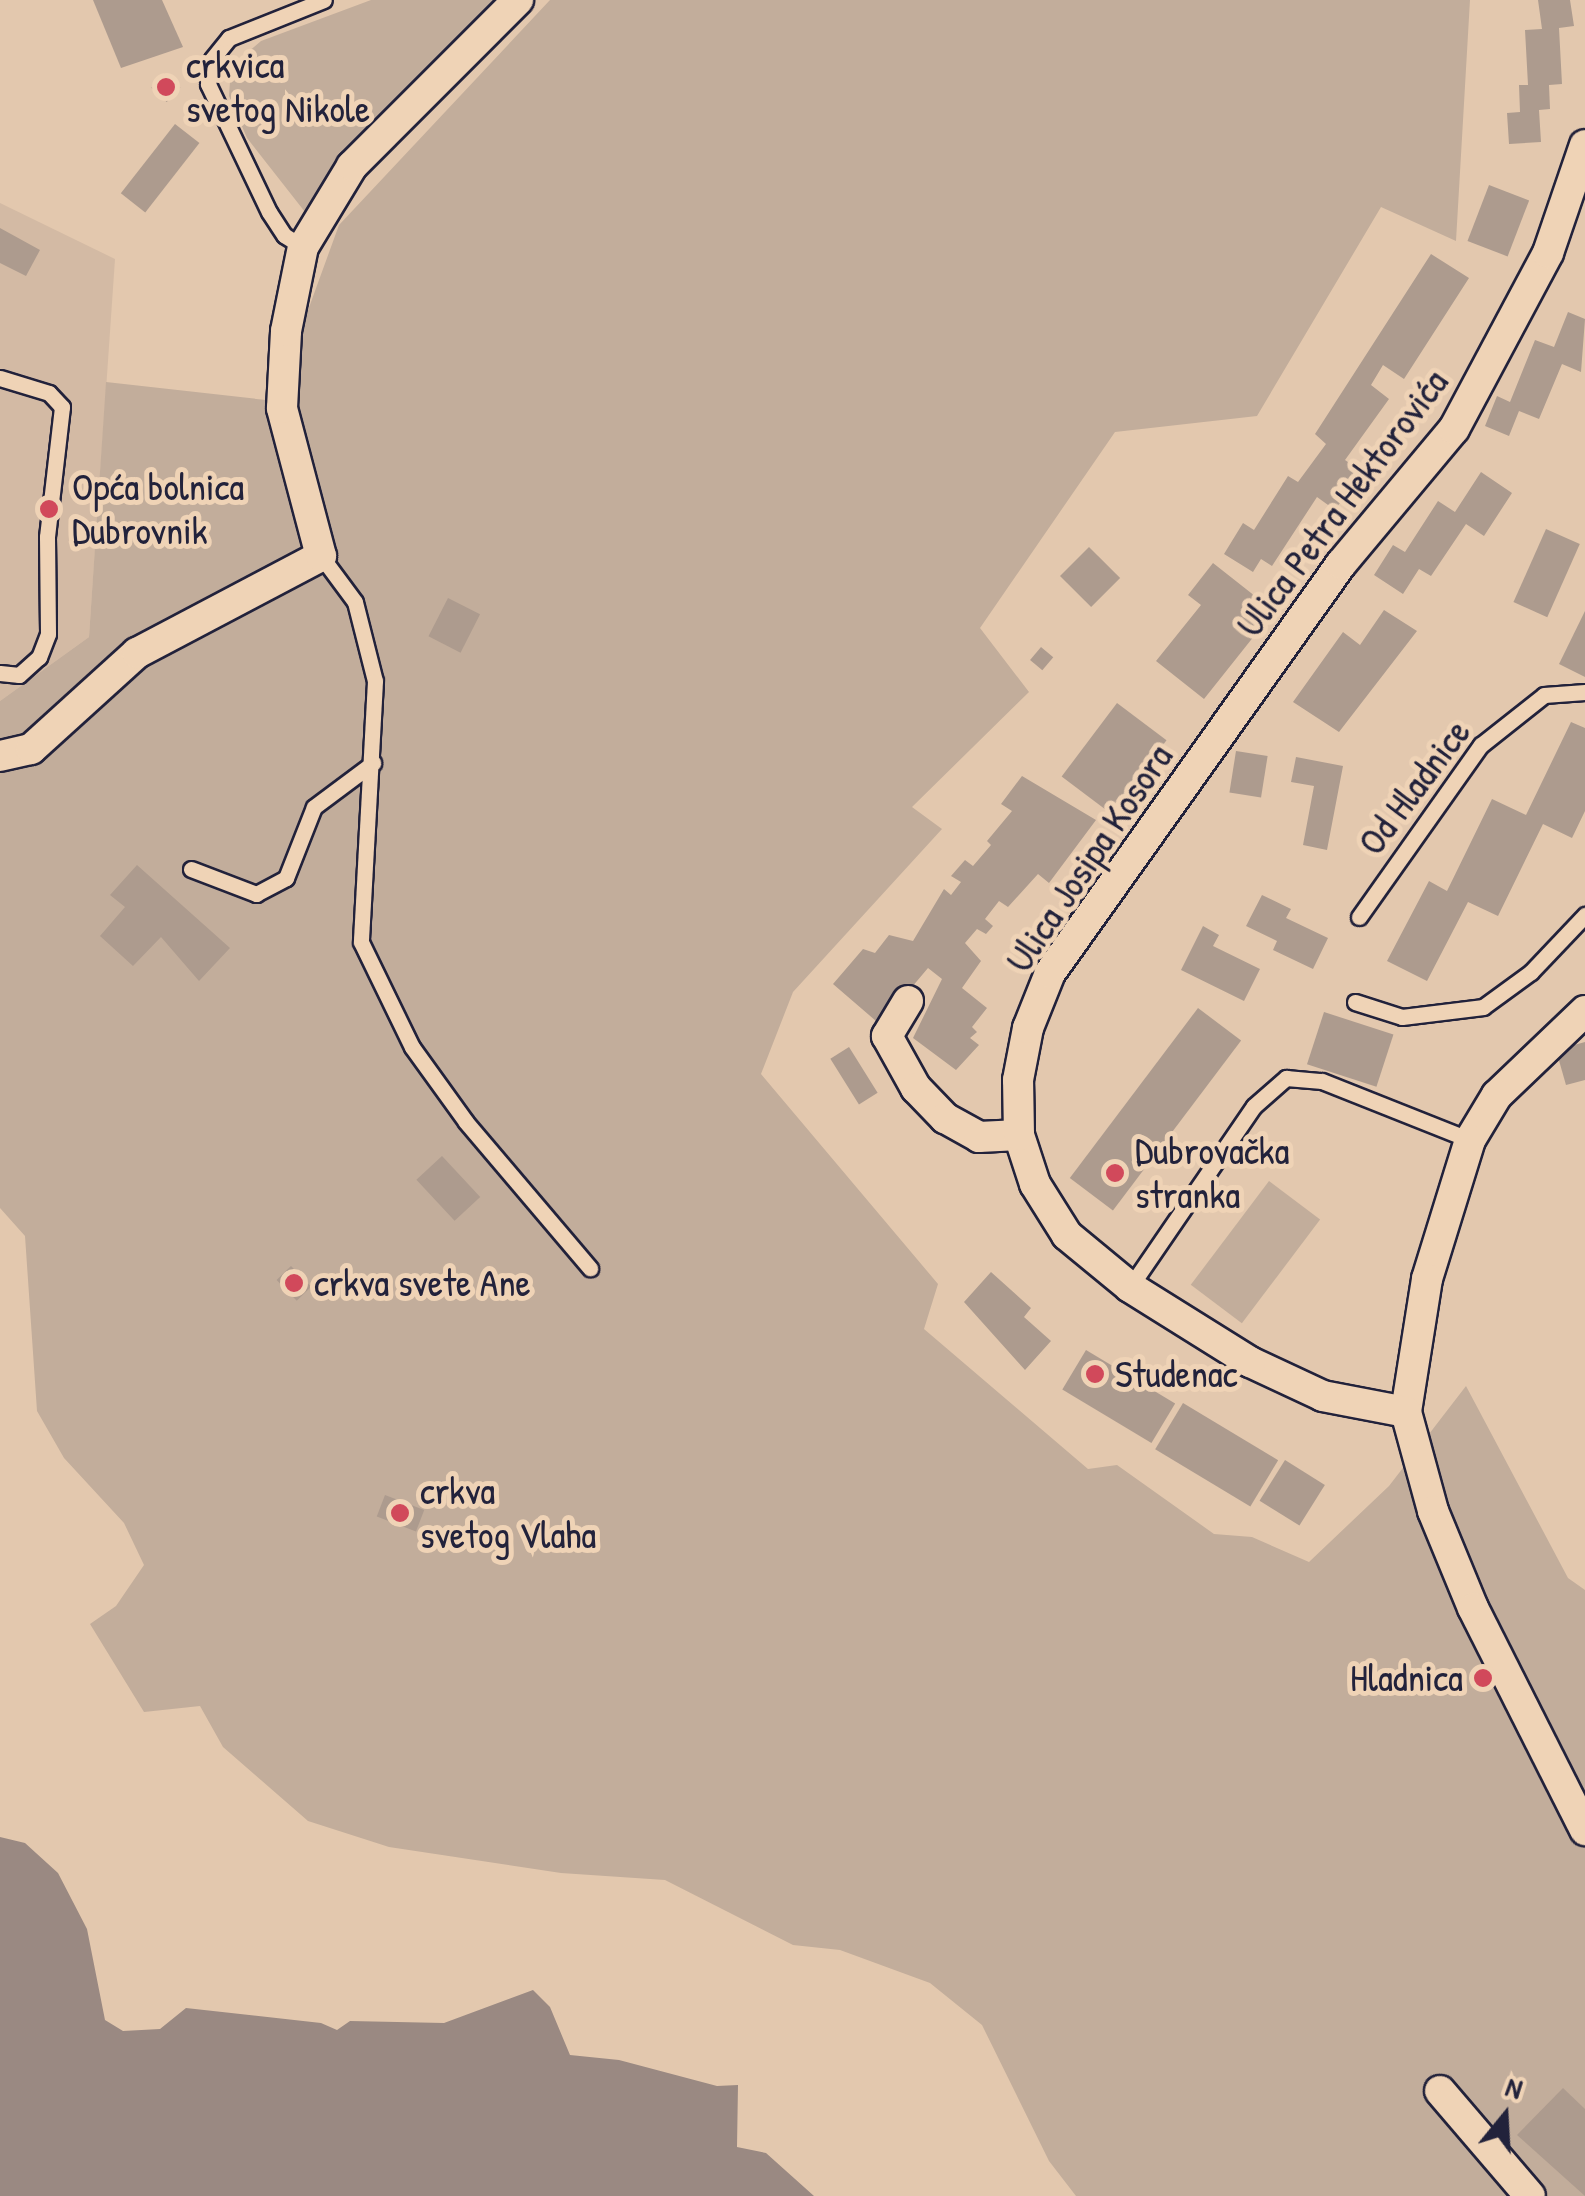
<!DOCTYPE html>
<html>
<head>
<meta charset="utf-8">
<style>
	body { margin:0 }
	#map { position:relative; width:1585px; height:2196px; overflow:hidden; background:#e3c8ae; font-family:"Patrick Hand",sans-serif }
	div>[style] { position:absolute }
	.built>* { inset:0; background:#d3baa4 }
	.green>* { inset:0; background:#c2ad9b; transform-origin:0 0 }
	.water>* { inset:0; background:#9a8982 }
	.building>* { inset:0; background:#ad9b8e; transform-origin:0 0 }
	.roads { filter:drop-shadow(2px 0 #22223b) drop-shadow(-2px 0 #22223b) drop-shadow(0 2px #22223b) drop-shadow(0 -2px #22223b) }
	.lane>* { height:15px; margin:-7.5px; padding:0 7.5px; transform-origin:7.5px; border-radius:7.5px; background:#efd3b6 }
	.street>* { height:30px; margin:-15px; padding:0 15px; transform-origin:15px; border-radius:15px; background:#efd3b6 }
	.dots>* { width:28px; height:28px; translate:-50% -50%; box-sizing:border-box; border:5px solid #efd3b6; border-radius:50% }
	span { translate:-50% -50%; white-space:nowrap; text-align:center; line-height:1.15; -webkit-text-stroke:10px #efd3b6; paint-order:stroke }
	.poi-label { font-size:38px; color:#22223b }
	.left { translate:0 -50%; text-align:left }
	.right { translate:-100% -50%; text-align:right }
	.street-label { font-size:38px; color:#22223b }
	.north { position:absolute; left:1455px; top:2066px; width:100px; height:100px; -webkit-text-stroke:8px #efd3b6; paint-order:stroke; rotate:18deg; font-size:28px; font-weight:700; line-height:40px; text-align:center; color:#22223b }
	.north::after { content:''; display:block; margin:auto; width:35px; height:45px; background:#22223b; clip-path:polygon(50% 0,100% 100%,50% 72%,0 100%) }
</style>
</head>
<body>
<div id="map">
	<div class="built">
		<i style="clip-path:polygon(0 203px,115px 259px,89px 637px,0 701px)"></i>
	</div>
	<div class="green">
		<i style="clip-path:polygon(371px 0,500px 0,350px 151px,305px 212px,247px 138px,229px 96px,231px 67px,261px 41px)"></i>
		<i style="clip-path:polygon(550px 0,1470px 0,1456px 241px,1381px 207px,1257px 416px,1115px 432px,980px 628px,1029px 692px,912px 807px,942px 829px,793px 992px,761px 1074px,938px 1284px,924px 1329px,1088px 1469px,1117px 1465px,1214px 1534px,1252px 1537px,1309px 1562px,1389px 1486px,1466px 1386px,1568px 1578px,1585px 1590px,1585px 2196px,1076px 2196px,1049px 2161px,982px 2025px,930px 1983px,840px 1950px,793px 1945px,665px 1880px,561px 1873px,389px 1847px,308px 1821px,223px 1747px,200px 1706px,144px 1712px,90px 1624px,116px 1606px,144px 1565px,124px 1523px,64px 1458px,37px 1411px,25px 1236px,0 1208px,0 701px,89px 637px,106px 382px,275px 401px,339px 225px)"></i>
		<i style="left:1269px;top:1181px;width:64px;height:130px;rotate:37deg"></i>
	</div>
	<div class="water">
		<i style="clip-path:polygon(0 1837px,25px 1843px,58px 1873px,87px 1929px,105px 2020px,123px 2031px,160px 2029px,186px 2008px,321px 2023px,337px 2030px,350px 2021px,444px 2023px,533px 1990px,550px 2007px,570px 2055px,619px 2060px,717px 2086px,738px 2085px,737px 2147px,766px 2153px,814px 2196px,0 2196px)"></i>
	</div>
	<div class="building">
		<i style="clip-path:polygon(93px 0,162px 0,183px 47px,121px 68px)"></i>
		<i style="clip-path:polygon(1538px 0,1570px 0,1574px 26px,1559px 28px,1562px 84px,1549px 85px,1550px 109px,1539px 110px,1541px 142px,1509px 144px,1507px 113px,1520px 112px,1519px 85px,1528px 85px,1525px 30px,1542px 29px)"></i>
		<i style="left:165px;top:73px;width:21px;height:20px;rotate:43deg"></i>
		<i style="left:175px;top:124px;width:31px;height:88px;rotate:38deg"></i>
		<i style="left:1489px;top:185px;width:43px;height:60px;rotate:21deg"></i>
		<i style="clip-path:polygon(0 228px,40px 250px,26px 276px,0 263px)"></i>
		<i style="clip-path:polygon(1431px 254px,1469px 278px,1404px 379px,1383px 365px,1371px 385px,1389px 399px,1345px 460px,1362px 472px,1335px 510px,1317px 497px,1272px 566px,1261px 559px,1253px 572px,1224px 554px,1243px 523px,1254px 530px,1288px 476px,1298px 482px,1326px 444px,1315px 434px)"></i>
		<i style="clip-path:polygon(1568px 312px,1585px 319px,1581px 372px,1562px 364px,1539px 419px,1519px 411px,1509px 436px,1485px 426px,1497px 396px,1510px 402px,1535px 340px,1554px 347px)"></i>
		<i style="clip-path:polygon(1481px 472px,1512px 493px,1484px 536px,1466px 524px,1431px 576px,1419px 569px,1403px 594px,1374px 575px,1393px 545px,1405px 552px,1438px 501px,1455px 512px)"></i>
		<i style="left:1546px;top:529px;width:37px;height:80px;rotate:24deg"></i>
		<i style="left:1089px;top:547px;width:44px;height:41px;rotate:45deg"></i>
		<i style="clip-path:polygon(1213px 563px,1274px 611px,1204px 699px,1156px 661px,1201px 605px,1188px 595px)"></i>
		<i style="left:448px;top:598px;width:36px;height:43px;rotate:27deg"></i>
		<i style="clip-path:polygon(1384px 610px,1417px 631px,1339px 732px,1293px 702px,1343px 632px,1360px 645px)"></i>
		<i style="clip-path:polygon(1585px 611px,1585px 677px,1559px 664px)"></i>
		<i style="left:1041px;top:647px;width:16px;height:17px;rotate:40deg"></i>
		<i style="left:1117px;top:703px;width:62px;height:92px;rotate:37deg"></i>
		<i style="clip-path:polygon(1571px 722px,1585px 728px,1585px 811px,1572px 838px,1543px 824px,1498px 916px,1468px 902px,1427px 981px,1387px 961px,1429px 881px,1447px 891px,1492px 799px,1526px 815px)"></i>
		<i style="left:1236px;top:751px;width:32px;height:42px;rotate:9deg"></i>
		<i style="clip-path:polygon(1296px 757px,1343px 766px,1327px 850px,1303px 845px,1314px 786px,1291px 782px)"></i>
		<i style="clip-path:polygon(1022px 776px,1096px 820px,1049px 883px,1038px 874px,1008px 907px,999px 901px,985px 919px,993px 926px,986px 934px,977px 929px,965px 943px,981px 961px,962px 988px,987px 1008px,972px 1027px,977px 1032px,970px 1038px,979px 1045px,956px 1070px,913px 1038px,942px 979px,928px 968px,906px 994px,898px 989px,876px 1021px,833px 984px,863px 949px,875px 953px,889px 935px,913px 941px,944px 889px,951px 895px,961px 882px,951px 876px,965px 860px,973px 866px,991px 845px,987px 841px,1012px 811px,1001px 804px)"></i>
		<i style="clip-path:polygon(137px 865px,230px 948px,199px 981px,161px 937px,133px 966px,100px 936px,125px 907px,110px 895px)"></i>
		<i style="clip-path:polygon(1262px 895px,1291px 909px,1286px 918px,1328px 938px,1313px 969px,1273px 950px,1277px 941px,1246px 926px)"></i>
		<i style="clip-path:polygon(1203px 926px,1219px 935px,1213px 946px,1260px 969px,1244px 1001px,1181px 970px)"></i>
		<i style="left:1198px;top:1008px;width:54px;height:213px;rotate:37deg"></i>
		<i style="left:1324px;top:1012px;width:73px;height:55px;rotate:18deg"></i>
		<i style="clip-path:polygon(1585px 1042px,1585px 1080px,1566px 1085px,1556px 1050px)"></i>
		<i style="left:849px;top:1047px;width:54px;height:22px;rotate:58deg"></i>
		<i style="left:442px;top:1156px;width:56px;height:35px;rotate:47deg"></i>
		<i style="left:291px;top:1266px;width:29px;height:20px;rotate:46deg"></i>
		<i style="clip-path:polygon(991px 1272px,1031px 1308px,1024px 1317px,1051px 1341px,1025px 1370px,964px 1302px)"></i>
		<i style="left:1086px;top:1350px;width:104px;height:46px;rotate:31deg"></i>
		<i style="left:1183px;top:1403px;width:111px;height:54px;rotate:31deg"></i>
		<i style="left:1285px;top:1460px;width:47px;height:48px;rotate:32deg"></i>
		<i style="left:385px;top:1495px;width:42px;height:23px;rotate:21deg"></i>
		<i style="clip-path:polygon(1563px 2088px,1585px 2109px,1585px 2196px,1517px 2135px)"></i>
	</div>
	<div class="roads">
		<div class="lane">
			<i style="left:303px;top:247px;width:22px;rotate:-148deg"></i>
			<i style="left:284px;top:235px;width:27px;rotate:-123deg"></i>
			<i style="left:269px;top:212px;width:142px;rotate:-115.5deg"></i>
			<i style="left:208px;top:84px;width:25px;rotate:-81deg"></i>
			<i style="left:212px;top:59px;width:27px;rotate:-51deg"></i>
			<i style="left:229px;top:38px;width:102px;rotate:-21.8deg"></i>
			<i style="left:0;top:378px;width:51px;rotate:17deg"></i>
			<i style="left:49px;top:393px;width:19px;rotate:47deg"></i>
			<i style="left:62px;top:407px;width:131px;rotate:96.6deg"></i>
			<i style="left:47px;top:537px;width:97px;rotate:89.4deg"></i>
			<i style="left:48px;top:634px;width:25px;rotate:111deg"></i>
			<i style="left:39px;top:657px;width:27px;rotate:138deg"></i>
			<i style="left:19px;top:675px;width:19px;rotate:-174deg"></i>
			<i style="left:321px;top:556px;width:57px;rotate:53.5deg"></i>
			<i style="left:355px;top:602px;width:81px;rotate:75.8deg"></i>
			<i style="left:375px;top:681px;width:261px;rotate:93.1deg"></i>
			<i style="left:361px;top:942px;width:117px;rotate:64.1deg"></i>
			<i style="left:412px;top:1047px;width:92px;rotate:54.2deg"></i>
			<i style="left:466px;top:1122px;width:192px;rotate:49.7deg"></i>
			<i style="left:191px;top:869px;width:70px;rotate:21deg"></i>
			<i style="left:256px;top:894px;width:34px;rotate:-28deg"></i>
			<i style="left:286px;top:878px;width:76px;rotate:-68.5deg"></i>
			<i style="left:314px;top:807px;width:74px;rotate:-36.7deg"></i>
			<i style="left:1359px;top:917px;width:211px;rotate:-54.7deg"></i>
			<i style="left:1481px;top:745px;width:80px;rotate:-38.4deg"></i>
			<i style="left:1544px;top:695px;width:41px;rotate:-4.2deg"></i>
			<i style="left:1355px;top:1002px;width:49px;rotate:17.7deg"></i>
			<i style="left:1402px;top:1017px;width:82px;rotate:-7deg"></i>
			<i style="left:1483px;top:1007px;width:59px;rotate:-36.1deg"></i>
			<i style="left:1531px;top:972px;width:79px;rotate:-46.5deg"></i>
			<i style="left:1130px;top:1287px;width:219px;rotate:-55.6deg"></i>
			<i style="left:1254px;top:1106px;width:43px;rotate:-41.2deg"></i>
			<i style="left:1286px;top:1078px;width:36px;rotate:5deg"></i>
			<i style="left:1322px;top:1081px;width:159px;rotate:21.7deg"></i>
		</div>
		<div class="street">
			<i style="left:0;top:756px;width:32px;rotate:-13deg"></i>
			<i style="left:31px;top:749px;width:143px;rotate:-42.2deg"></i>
			<i style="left:137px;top:653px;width:208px;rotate:-27.8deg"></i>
			<i style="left:321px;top:556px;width:153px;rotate:-104.8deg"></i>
			<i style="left:282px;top:408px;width:77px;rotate:-87deg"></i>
			<i style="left:286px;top:331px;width:86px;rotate:-78.6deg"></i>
			<i style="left:303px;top:247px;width:95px;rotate:-58.8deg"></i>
			<i style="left:352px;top:166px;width:235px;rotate:-45deg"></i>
			<i style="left:908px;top:1001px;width:41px;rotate:121deg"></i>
			<i style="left:887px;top:1036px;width:60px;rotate:60.9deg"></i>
			<i style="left:916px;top:1088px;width:42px;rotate:46deg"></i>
			<i style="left:945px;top:1118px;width:39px;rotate:29deg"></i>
			<i style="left:979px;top:1137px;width:40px;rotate:-2.9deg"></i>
			<i style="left:1585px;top:1011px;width:122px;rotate:136.3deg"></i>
			<i style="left:1497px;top:1095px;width:52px;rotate:121deg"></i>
			<i style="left:1470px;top:1140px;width:145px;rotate:107.2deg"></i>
			<i style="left:1427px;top:1279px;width:135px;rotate:99deg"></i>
			<i style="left:1406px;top:1412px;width:103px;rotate:74.7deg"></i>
			<i style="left:1433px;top:1511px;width:105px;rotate:67.6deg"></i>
			<i style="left:1473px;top:1608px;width:249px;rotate:63.2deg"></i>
			<i style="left:1406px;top:1412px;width:85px;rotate:-169.1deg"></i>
			<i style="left:1323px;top:1396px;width:81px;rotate:-155deg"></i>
			<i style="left:1250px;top:1362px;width:142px;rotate:-148deg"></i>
			<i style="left:1130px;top:1287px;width:82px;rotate:-140.5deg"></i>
			<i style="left:1067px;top:1235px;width:60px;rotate:-122.1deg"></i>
			<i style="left:1035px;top:1184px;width:52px;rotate:-108.1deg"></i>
			<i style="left:1019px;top:1135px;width:55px;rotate:-91deg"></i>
			<i style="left:1018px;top:1080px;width:53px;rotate:-79.1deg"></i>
			<i style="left:1028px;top:1028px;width:59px;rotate:-68.2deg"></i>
			<i style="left:1050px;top:973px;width:502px;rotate:-54.57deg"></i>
			<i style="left:1341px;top:564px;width:176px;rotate:-50.1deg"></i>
			<i style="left:1454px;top:429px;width:200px;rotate:-61.9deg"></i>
			<i style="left:1548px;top:253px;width:114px;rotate:-71.1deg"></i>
			<i style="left:1440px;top:2091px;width:138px;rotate:49.4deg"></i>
		</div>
	</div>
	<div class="dots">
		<i style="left:166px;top:87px;background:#d1495b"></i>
		<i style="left:49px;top:509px;background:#d1495b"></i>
		<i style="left:1115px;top:1173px;background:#d1495b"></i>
		<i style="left:294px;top:1283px;background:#d1495b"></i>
		<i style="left:1095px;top:1374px;background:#d1495b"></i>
		<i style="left:400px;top:1513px;background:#d1495b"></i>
		<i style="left:1483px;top:1678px;background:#d1495b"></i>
	</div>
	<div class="poi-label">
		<span class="left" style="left:186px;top:87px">crkvica<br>svetog Nikole</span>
		<span class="left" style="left:72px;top:509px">Opća bolnica<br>Dubrovnik</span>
		<span class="left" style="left:1135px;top:1173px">Dubrovačka<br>stranka</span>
		<span class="left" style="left:314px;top:1283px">crkva svete Ane</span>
		<span class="left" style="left:1115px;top:1374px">Studenac</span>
		<span class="left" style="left:420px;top:1513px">crkva<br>svetog Vlaha</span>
		<span class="right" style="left:1463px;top:1678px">Hladnica</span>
	</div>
	<div class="street-label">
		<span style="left:1342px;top:503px;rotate:-53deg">Ulica Petra Hektorovića</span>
		<span style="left:1414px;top:787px;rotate:-53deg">Od Hladnice</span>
		<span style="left:1089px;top:858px;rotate:-56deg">Ulica Josipa Kosora</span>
	</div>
	<div class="north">N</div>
</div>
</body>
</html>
